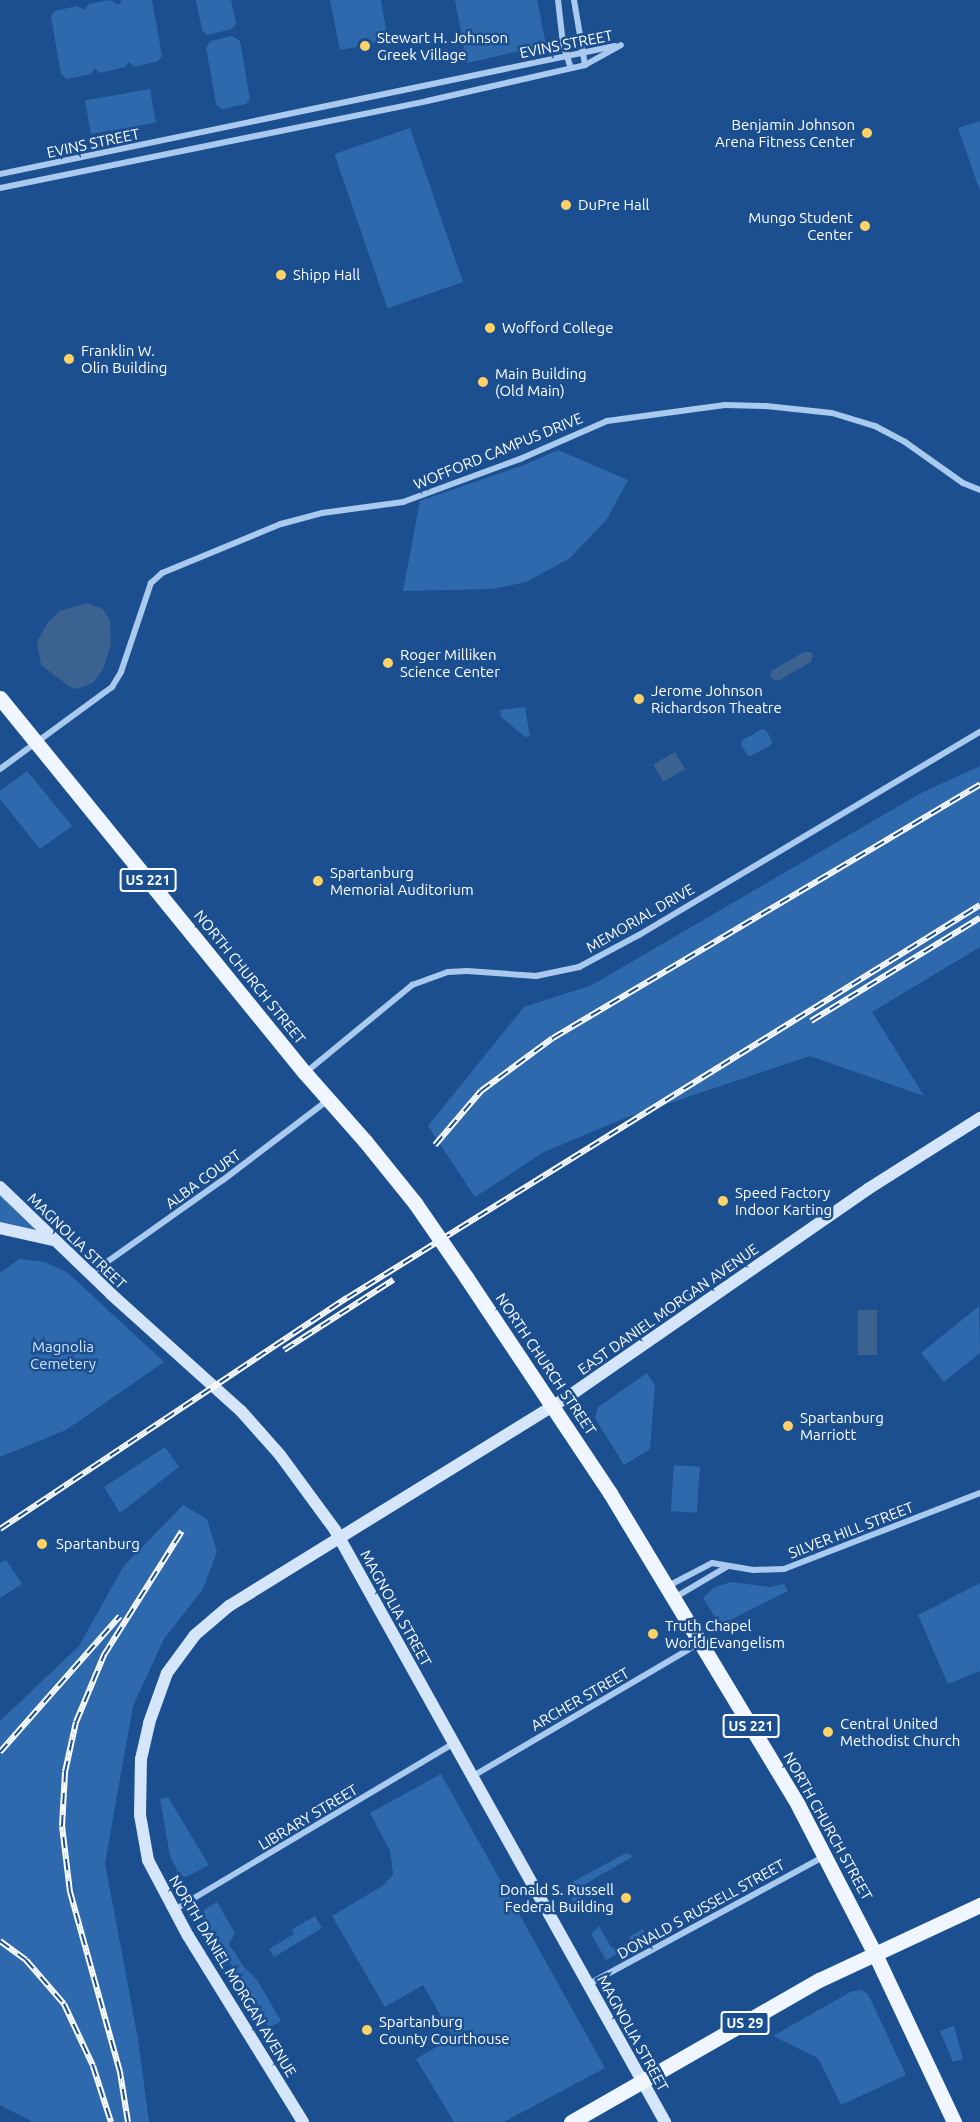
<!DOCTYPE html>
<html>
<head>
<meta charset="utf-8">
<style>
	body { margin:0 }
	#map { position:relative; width:980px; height:2122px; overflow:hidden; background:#1b4f8f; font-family:Ubuntu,sans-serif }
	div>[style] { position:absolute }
	.green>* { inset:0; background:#2e69ad; transform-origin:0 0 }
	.water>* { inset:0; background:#3c6290; transform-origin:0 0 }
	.street>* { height:6px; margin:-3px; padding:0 3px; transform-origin:3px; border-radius:3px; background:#a9c9ee }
	.secondary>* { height:12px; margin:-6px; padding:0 6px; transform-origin:6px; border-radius:6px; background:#d6e6fa }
	.primary>* { height:15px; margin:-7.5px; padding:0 7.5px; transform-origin:7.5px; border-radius:7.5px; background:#f0f6ff }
	.rail>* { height:6px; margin-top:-3px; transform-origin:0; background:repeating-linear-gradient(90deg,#1b4f8f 0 11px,#fff 0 22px); box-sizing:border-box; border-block:2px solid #fff }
	.primary-bridge>* { height:15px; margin:-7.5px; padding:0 7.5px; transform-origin:7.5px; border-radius:7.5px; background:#f0f6ff }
	.dots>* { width:16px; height:16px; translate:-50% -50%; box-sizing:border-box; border:3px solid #1b4f8f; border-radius:50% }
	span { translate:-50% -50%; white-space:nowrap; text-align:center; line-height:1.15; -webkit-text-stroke:5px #1b4f8f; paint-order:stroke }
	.shield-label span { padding:2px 4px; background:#1b4f8f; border:2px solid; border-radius:4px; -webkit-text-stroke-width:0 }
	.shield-label { font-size:14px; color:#fff; font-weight:700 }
	.poi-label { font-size:15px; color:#fff }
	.left { translate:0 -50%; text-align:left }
	.right { translate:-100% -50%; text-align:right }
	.street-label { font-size:15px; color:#fff }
	.park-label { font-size:15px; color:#cfe3fa }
</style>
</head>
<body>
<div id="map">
	<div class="green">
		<i style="clip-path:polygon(110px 0,118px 5px,122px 0,152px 0,162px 56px,158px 61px,134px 67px,129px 62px,125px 67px,100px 73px,95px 68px,91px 74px,67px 79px,61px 74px,51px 17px,55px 11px,77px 6px,84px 10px,89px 4px)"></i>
		<i style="clip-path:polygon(196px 0,231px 0,236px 24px,232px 29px,207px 35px,202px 30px)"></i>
		<i style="clip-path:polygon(330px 0,381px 0,388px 41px,340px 50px)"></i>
		<i style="clip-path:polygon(455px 0,537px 0,546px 45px,467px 63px)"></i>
		<i style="clip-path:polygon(232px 36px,240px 41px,250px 99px,246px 104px,222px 109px,216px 104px,206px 47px,211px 41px)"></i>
		<i style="left:150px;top:89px;width:34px;height:66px;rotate:80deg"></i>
		<i style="clip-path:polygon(980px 121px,980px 191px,958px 128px)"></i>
		<i style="left:410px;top:128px;width:163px;height:80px;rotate:71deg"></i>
		<i style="clip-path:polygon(558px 450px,628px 480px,607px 519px,570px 558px,526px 582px,493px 589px,403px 591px,420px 501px,524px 465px)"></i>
		<i style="clip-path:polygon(525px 707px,530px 736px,525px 737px,501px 717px,500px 710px)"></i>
		<i style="clip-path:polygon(762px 729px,766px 730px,772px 741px,771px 745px,751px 756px,747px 755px,741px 744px,743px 740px)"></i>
		<i style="clip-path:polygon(980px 766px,980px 947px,872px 1012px,924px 1096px,810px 1056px,625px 1118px,544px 1152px,475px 1197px,428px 1126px,524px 1007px,592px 985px,921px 793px)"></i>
		<i style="clip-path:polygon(27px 771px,72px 826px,40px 849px,0 799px,0 791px)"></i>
		<i style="clip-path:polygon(0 1187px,53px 1240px,0 1228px)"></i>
		<i style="clip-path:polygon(19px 1259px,44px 1262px,67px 1272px,164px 1362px,66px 1430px,0 1457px,0 1273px)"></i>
		<i style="clip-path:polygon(979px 1306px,980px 1353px,944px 1382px,921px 1353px)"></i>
		<i style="clip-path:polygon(647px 1373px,655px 1385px,650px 1449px,624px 1465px,595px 1418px,598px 1407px)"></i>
		<i style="clip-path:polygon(165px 1447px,179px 1467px,120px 1513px,104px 1487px)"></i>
		<i style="left:674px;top:1465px;width:26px;height:46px;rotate:4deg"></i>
		<i style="clip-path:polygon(183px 1505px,207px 1519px,217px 1552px,203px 1589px,164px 1639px,133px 1706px,105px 1863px,138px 2039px,149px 2122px,33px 2122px,0 2105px,0 1721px,79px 1646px,123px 1567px)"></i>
		<i style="clip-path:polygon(6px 1560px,22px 1584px,0 1598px,0 1563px)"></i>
		<i style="clip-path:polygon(731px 1582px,770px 1587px,784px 1584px,788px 1591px,720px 1625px,703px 1598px,713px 1588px)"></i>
		<i style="clip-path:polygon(980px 1583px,980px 1671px,948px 1684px,918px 1615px)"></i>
		<i style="clip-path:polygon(441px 1774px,605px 2068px,504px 2122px,454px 2122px,416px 2059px,453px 2037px,423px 1985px,385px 2007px,332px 1916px,384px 1885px,393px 1874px,390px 1851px,370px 1813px)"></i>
		<i style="clip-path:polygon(168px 1797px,209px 1865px,186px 1877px,179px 1874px,170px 1856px,160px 1799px)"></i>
		<i style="clip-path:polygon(626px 1853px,634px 1856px,578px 1888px,589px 1908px,582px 1912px,578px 1910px,565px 1886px)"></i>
		<i style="clip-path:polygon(217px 1902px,235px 1933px,229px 1944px,244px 1967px,257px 1980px,281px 2021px,269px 2028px,202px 1915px,205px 1909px)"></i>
		<i style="clip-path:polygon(315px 1916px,322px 1928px,274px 1957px,269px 1949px,294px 1934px,292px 1929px)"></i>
		<i style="clip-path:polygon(599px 1926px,611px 1947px,617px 1949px,629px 1942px,630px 1936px,643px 1929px,647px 1937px,606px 1960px,591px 1934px)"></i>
		<i style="clip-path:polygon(861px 1990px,868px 1994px,906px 2075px,841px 2105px,818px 2058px,773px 2036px,852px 1991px)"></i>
		<i style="clip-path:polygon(954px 2026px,963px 2059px,953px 2062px,940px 2031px)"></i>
	</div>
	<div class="water">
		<i style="clip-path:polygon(87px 603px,103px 609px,110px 621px,111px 645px,103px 669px,94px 682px,78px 689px,70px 687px,41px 665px,37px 642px,48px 622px,60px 611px)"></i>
		<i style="clip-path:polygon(804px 652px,810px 652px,813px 654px,811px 662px,778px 681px,771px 678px,771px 671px)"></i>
		<i style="left:675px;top:752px;width:20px;height:25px;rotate:60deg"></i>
		<i style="left:858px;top:1310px;width:19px;height:45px"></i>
	</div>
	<div class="street">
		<i style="left:558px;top:0;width:44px;rotate:83.5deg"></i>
		<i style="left:563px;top:44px;width:25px;rotate:72deg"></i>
		<i style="left:574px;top:0;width:66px;rotate:80.4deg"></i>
		<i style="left:0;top:174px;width:628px;rotate:-11.76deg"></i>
		<i style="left:0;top:188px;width:436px;rotate:-11.5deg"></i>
		<i style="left:427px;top:101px;width:162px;rotate:-12.8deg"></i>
		<i style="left:585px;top:65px;width:41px;rotate:-29.1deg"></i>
		<i style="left:0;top:769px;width:139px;rotate:-36.2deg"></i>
		<i style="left:112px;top:687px;width:17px;rotate:-59deg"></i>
		<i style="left:121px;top:672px;width:94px;rotate:-71.4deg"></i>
		<i style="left:151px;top:583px;width:15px;rotate:-42deg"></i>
		<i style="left:162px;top:573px;width:129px;rotate:-22.4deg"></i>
		<i style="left:281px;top:524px;width:42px;rotate:-15deg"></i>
		<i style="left:322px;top:513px;width:82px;rotate:-7.7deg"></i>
		<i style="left:403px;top:502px;width:125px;rotate:-20.2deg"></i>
		<i style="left:520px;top:459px;width:95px;rotate:-23.6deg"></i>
		<i style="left:607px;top:421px;width:119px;rotate:-7.7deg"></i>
		<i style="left:725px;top:405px;width:41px;rotate:1.4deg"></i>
		<i style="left:766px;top:406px;width:66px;rotate:6.1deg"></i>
		<i style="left:832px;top:413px;width:45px;rotate:16.8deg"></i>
		<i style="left:875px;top:426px;width:34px;rotate:28deg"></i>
		<i style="left:905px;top:442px;width:71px;rotate:35.3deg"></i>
		<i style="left:963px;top:483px;width:18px;rotate:22deg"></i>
		<i style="left:305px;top:1073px;width:139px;rotate:-39.4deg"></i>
		<i style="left:412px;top:985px;width:38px;rotate:-20deg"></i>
		<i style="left:448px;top:972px;width:19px;rotate:-3deg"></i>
		<i style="left:467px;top:971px;width:69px;rotate:4.1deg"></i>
		<i style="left:536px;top:976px;width:44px;rotate:-11.8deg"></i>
		<i style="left:579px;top:967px;width:68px;rotate:-28.1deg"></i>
		<i style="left:639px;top:935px;width:397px;rotate:-30.8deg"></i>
		<i style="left:90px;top:1274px;width:163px;rotate:-35.3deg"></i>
		<i style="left:223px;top:1180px;width:132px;rotate:-37.3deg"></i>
		<i style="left:668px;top:1586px;width:50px;rotate:-27.6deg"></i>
		<i style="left:712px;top:1563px;width:42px;rotate:9.7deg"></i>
		<i style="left:753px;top:1570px;width:31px;rotate:-2deg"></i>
		<i style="left:784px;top:1569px;width:210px;rotate:-21.2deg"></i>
		<i style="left:674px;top:1598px;width:63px;rotate:-30.7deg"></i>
		<i style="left:473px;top:1776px;width:263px;rotate:-30.4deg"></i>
		<i style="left:174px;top:1910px;width:326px;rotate:-30.8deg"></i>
		<i style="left:589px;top:1984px;width:266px;rotate:-28.5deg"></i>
	</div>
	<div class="secondary">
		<i style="left:0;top:1187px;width:154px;rotate:43.9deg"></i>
		<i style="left:111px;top:1294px;width:175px;rotate:42deg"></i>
		<i style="left:241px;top:1411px;width:59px;rotate:48.4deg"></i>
		<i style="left:280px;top:1455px;width:93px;rotate:53.7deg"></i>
		<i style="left:335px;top:1530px;width:678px;rotate:60.86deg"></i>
		<i style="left:0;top:1228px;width:54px;rotate:12.8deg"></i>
		<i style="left:303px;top:2122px;width:219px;rotate:-121.7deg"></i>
		<i style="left:188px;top:1936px;width:86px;rotate:-117.8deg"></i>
		<i style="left:148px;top:1860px;width:46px;rotate:-100.1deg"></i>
		<i style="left:140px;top:1815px;width:56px;rotate:-89deg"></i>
		<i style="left:141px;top:1759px;width:37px;rotate:-77deg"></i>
		<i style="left:149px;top:1723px;width:53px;rotate:-70.2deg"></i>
		<i style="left:167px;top:1673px;width:47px;rotate:-53.6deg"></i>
		<i style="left:195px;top:1635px;width:45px;rotate:-40.5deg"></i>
		<i style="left:229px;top:1606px;width:403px;rotate:-31.7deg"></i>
		<i style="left:572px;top:1394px;width:360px;rotate:-34.7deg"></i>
		<i style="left:868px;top:1189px;width:133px;rotate:-32.4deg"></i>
	</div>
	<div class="primary">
		<i style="left:0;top:698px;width:483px;rotate:50.9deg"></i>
		<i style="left:305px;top:1073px;width:91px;rotate:48.6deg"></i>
		<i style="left:365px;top:1141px;width:80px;rotate:51.1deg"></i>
		<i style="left:466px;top:1277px;width:260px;rotate:56.3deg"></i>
		<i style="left:610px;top:1493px;width:364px;rotate:58.9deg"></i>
		<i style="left:798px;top:1805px;width:168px;rotate:62.7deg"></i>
		<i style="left:875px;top:1954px;width:186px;rotate:64.8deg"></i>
		<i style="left:571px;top:2122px;width:286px;rotate:-29.8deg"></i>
		<i style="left:819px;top:1980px;width:178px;rotate:-25deg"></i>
	</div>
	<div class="rail">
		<i style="left:811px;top:1021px;width:198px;rotate:-31.4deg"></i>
		<i style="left:435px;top:1145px;width:71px;rotate:-49.6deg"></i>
		<i style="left:481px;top:1091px;width:89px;rotate:-36.4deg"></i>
		<i style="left:553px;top:1038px;width:497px;rotate:-30.7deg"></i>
		<i style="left:284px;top:1350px;width:130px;rotate:-32.7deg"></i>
		<i style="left:0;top:1529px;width:417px;rotate:-33.7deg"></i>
		<i style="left:347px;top:1298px;width:745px;rotate:-31.83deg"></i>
		<i style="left:0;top:1752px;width:181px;rotate:-48.6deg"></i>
		<i style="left:0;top:1941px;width:32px;rotate:36deg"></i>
		<i style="left:26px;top:1960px;width:58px;rotate:49.2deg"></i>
		<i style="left:64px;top:2004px;width:68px;rotate:64.9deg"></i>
		<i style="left:93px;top:2066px;width:59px;rotate:72.2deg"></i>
		<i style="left:128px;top:2122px;width:51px;rotate:-99.1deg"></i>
		<i style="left:120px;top:2072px;width:187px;rotate:-105.5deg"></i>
		<i style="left:70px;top:1892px;width:66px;rotate:-96.9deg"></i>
		<i style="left:62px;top:1826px;width:54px;rotate:-86.8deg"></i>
		<i style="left:65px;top:1772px;width:51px;rotate:-77.6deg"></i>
		<i style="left:76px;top:1722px;width:73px;rotate:-67.3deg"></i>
		<i style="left:104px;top:1655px;width:146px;rotate:-57.8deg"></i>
	</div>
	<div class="primary-bridge">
		<i style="left:415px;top:1203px;width:90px;rotate:55.4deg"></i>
	</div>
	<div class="dots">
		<i style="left:365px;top:46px;background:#ffd166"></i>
		<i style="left:867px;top:133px;background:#ffd166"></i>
		<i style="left:566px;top:205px;background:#ffd166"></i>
		<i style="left:865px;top:226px;background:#ffd166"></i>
		<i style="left:281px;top:275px;background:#ffd166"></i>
		<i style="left:490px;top:328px;background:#ffd166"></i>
		<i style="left:69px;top:359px;background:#ffd166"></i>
		<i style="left:483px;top:382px;background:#ffd166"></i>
		<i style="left:388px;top:663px;background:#ffd166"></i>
		<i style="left:639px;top:699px;background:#ffd166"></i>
		<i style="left:318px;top:881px;background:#ffd166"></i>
		<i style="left:723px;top:1201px;background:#ffd166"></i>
		<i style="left:788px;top:1426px;background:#ffd166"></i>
		<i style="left:42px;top:1544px;background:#ffd166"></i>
		<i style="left:653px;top:1634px;background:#ffd166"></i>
		<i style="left:828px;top:1732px;background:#ffd166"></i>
		<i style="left:626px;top:1898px;background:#ffd166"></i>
		<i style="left:367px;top:2030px;background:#ffd166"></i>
	</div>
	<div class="shield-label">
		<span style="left:148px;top:880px">US 221</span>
		<span style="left:751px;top:1726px">US 221</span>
		<span style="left:745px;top:2023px">US 29</span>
	</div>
	<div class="poi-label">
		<span class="left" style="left:377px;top:46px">Stewart H. Johnson<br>Greek Village</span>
		<span class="right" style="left:855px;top:133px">Benjamin Johnson<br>Arena Fitness Center</span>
		<span class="left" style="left:578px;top:205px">DuPre Hall</span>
		<span class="right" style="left:853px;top:226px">Mungo Student<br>Center</span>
		<span class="left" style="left:293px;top:275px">Shipp Hall</span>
		<span class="left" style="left:502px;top:328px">Wofford College</span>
		<span class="left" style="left:81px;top:359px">Franklin W.<br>Olin Building</span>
		<span class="left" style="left:495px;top:382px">Main Building<br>(Old Main)</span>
		<span class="left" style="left:400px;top:663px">Roger Milliken<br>Science Center</span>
		<span class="left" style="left:651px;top:699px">Jerome Johnson<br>Richardson Theatre</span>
		<span class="left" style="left:330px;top:881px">Spartanburg<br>Memorial Auditorium</span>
		<span class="left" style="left:735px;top:1201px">Speed Factory<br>Indoor Karting</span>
		<span class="left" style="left:800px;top:1426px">Spartanburg<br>Marriott</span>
		<span class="left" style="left:56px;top:1544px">Spartanburg</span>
		<span class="left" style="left:665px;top:1634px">Truth Chapel<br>World Evangelism</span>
		<span class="left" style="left:840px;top:1732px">Central United<br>Methodist Church</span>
		<span class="right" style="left:614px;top:1898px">Donald S. Russell<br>Federal Building</span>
		<span class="left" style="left:379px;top:2030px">Spartanburg<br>County Courthouse</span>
	</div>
	<div class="street-label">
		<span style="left:566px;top:44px;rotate:-11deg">EVINS STREET</span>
		<span style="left:93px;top:143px;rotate:-12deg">EVINS STREET</span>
		<span style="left:498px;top:451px;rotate:-22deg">WOFFORD CAMPUS DRIVE</span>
		<span style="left:640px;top:918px;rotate:-30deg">MEMORIAL DRIVE</span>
		<span style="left:250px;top:977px;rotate:51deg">NORTH CHURCH STREET</span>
		<span style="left:203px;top:1179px;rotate:-36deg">ALBA COURT</span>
		<span style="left:77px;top:1241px;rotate:44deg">MAGNOLIA STREET</span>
		<span style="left:668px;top:1309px;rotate:-35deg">EAST DANIEL MORGAN AVENUE</span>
		<span style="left:546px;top:1364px;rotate:56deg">NORTH CHURCH STREET</span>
		<span style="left:851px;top:1530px;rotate:-21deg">SILVER HILL STREET</span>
		<span style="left:396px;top:1608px;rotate:61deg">MAGNOLIA STREET</span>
		<span style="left:580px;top:1699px;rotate:-30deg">ARCHER STREET</span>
		<span style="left:308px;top:1817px;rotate:-31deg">LIBRARY STREET</span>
		<span style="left:828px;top:1826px;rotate:61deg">NORTH CHURCH STREET</span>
		<span style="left:701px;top:1909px;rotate:-29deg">DONALD S RUSSELL STREET</span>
		<span style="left:233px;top:1976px;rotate:59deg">NORTH DANIEL MORGAN AVENUE</span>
		<span style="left:633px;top:2033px;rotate:61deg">MAGNOLIA STREET</span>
	</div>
	<div class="park-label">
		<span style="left:63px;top:1355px">Magnolia<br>Cemetery</span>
	</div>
</div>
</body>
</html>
